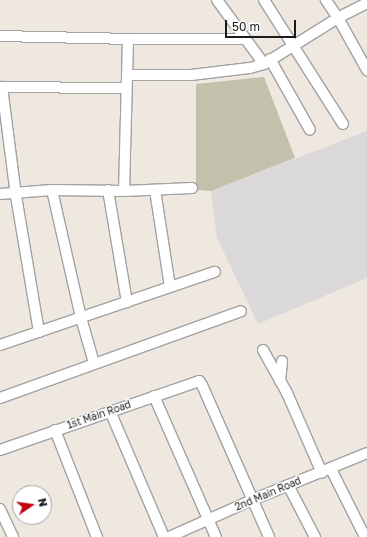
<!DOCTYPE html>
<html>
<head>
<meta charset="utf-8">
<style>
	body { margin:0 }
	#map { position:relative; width:367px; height:537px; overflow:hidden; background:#eee8e0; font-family:"Golos Text",sans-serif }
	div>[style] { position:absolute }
	.residential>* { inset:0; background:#dad8d8 }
	.construction>* { inset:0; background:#c3c1ab }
	.roads { filter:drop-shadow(1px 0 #a2a2a2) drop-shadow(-1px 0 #a2a2a2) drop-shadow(0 1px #a2a2a2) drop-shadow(0 -1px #a2a2a2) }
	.minor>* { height:10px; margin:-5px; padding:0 5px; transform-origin:5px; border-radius:5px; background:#fff }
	span { translate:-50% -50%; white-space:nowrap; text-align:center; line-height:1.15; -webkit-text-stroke:3px #fff; paint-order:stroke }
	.street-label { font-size:10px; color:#1b1b1b }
	.north { position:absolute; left:12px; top:485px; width:40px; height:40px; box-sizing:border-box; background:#fff; border:1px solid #a4a4a4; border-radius:50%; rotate:77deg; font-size:11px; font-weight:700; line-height:16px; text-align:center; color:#1b1b1b }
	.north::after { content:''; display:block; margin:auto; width:14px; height:18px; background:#c7000d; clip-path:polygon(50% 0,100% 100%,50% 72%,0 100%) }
	.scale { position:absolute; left:225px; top:20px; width:71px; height:18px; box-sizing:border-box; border:2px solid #1b1b1b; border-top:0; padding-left:5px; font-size:12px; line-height:14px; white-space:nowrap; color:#1b1b1b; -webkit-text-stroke:3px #fff; paint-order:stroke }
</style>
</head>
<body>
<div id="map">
	<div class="residential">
		<i style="clip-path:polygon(367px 131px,367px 278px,258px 324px,217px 238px,211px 191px)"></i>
	</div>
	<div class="construction">
		<i style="clip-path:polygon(264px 77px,295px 158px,211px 191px,196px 190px,196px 84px)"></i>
	</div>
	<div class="roads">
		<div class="minor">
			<i style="left:217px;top:0;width:79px;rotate:53.7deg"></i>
			<i style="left:264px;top:0;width:147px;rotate:57.5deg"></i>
			<i style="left:367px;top:3px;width:33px;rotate:153deg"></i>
			<i style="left:338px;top:18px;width:60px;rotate:60.9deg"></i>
			<i style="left:0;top:36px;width:128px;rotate:1.3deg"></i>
			<i style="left:128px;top:39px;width:152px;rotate:91.5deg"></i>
			<i style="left:128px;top:39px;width:116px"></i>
			<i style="left:270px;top:59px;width:81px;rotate:60.6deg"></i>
			<i style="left:127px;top:75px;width:64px"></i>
			<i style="left:191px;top:75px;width:59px;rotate:-6.8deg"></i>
			<i style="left:250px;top:68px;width:15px;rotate:-16deg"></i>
			<i style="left:264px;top:64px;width:87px;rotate:-31.9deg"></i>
			<i style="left:338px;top:18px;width:22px;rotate:-124deg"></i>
			<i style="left:52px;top:190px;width:131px;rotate:77.2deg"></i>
			<i style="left:81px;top:318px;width:47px;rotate:73.9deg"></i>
			<i style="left:108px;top:190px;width:114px;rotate:80.4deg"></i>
			<i style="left:155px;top:190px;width:98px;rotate:81.2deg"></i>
			<i style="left:0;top:194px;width:52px;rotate:-4.4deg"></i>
			<i style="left:52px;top:190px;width:72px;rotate:0.8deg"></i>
			<i style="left:124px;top:191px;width:68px;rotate:-2.5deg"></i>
			<i style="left:39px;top:332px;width:138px;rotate:-99.6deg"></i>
			<i style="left:16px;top:196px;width:110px;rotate:-97.3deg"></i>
			<i style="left:2px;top:87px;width:124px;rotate:0.5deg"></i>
			<i style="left:0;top:345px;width:227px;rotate:-18.8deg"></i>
			<i style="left:263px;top:350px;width:49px;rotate:60.8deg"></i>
			<i style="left:287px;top:393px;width:87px;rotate:66.4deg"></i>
			<i style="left:280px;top:381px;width:20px;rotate:-84deg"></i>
			<i style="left:154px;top:396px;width:154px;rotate:66.3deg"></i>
			<i style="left:0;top:398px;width:256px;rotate:-19.8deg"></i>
			<i style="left:110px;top:411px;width:137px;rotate:66.8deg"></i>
			<i style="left:55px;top:430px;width:115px;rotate:68.6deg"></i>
			<i style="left:0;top:450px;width:211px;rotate:-19.1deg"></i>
			<i style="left:199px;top:381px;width:5px;rotate:53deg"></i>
			<i style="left:202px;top:385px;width:166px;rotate:66.2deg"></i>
			<i style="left:331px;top:469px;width:76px;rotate:63.4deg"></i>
			<i style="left:288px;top:485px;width:59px;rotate:62.6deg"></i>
			<i style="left:0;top:509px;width:31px;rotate:65deg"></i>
			<i style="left:169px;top:537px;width:91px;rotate:-24deg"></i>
			<i style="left:252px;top:500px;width:124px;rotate:-22.2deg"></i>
		</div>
	</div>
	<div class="street-label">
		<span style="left:99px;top:415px;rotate:-19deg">1st Main Road</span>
		<span style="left:268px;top:494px;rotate:-23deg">2nd Main Road</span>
	</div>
	<div class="north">N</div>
	<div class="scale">50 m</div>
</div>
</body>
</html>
